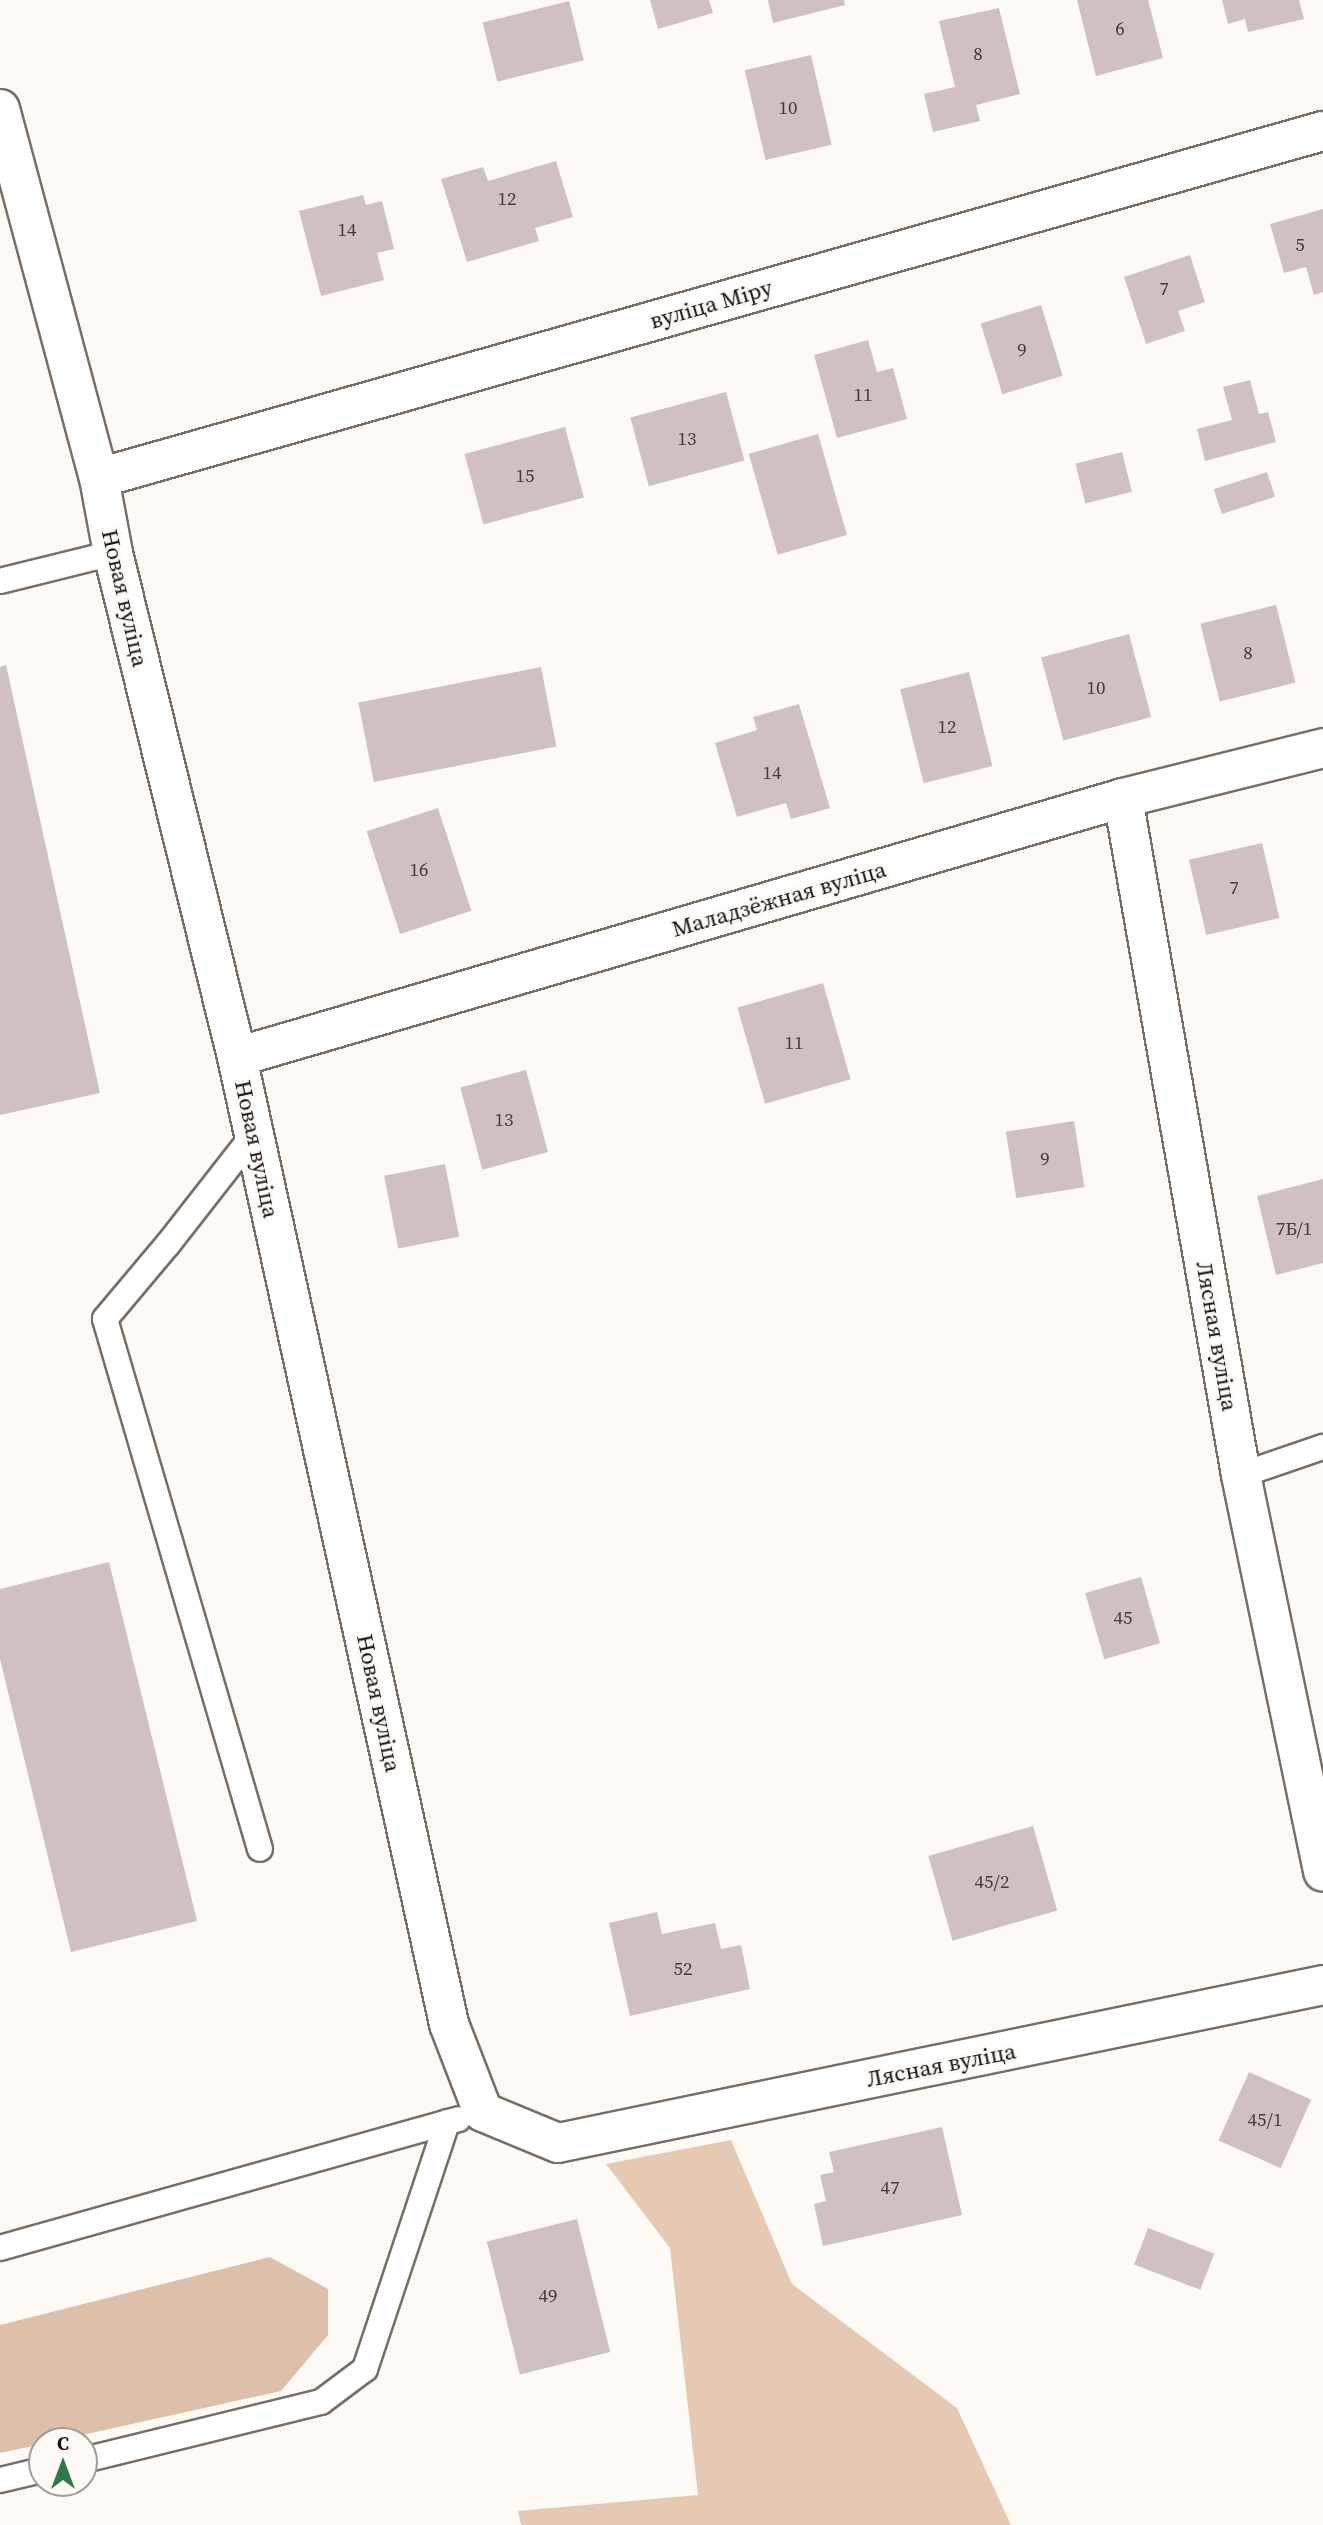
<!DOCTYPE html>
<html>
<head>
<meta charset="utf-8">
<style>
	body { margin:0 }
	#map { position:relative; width:1323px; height:2525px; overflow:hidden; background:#fdf9f5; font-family:"Source Serif 4",serif }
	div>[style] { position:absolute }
	.green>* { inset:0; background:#e5c9b2 }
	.forest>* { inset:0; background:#ddc0a9 }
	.building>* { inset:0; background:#d0c0bf; transform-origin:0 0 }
	.roads { filter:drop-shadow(2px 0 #786e66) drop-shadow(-2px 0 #786e66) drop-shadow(0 2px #786e66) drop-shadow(0 -2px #786e66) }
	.service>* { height:24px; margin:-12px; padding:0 12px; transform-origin:12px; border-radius:12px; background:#fff }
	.minor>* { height:38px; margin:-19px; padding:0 19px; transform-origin:19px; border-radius:19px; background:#fff }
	span { translate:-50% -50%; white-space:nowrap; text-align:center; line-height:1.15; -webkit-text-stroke:6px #fdf9f5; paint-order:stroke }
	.number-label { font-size:19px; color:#433c3a }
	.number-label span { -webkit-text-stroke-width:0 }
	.street-label { font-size:23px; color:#14100d }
	.north { position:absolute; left:28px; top:2427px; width:70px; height:70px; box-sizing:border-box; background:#fdf9f5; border:2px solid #a09c98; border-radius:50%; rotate:0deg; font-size:19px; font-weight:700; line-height:28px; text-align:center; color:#14100d }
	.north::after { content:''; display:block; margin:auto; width:24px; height:32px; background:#2f7947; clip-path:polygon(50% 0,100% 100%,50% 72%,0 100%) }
</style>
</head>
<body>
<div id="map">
	<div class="green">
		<i style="clip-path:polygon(731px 2140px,792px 2284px,957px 2408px,1011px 2525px,521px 2525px,518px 2511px,698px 2495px,670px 2248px,606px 2164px)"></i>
	</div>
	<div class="forest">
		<i style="clip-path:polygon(270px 2257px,328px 2289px,328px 2335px,281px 2391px,55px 2441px,42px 2441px,42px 2444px,0 2453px,0 2325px)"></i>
	</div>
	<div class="building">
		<i style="clip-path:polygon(650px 0,709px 0,713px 13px,658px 29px)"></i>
		<i style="clip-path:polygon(768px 0,844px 0,845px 5px,773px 23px)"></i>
		<i style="clip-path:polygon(1077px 0,1148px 0,1163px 58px,1096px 76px)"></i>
		<i style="clip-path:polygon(1222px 0,1299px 0,1304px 19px,1248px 32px,1245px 19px,1228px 24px)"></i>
		<i style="left:569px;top:1px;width:61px;height:89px;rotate:76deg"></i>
		<i style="clip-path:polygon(999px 8px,1020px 94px,976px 105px,980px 121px,933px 132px,924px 94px,955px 87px,939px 21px)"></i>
		<i style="left:811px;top:55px;width:92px;height:68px;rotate:77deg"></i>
		<i style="clip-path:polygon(556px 161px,573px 217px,535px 228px,539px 241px,467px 262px,441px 179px,483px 167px,488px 181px)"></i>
		<i style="clip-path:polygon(363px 195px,366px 205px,382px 201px,394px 249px,377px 253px,384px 280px,321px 296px,299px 211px)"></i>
		<i style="clip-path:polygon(1323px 209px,1323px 292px,1314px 295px,1306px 267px,1284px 273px,1270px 224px)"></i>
		<i style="clip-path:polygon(1190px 255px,1205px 302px,1178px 311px,1185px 331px,1146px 344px,1124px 277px)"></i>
		<i style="left:1041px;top:305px;width:74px;height:63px;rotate:73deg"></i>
		<i style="clip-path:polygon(868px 340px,877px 372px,893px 368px,907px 419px,837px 438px,814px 355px)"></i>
		<i style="clip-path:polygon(1250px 380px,1259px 414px,1268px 412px,1276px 442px,1205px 461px,1197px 429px,1232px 420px,1223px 387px)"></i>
		<i style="left:726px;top:392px;width:71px;height:99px;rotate:75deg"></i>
		<i style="left:565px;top:427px;width:73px;height:104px;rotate:75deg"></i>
		<i style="left:818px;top:434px;width:105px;height:72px;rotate:74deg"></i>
		<i style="left:1122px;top:452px;width:41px;height:48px;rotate:76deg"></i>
		<i style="left:1267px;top:472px;width:26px;height:56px;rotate:72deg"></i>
		<i style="left:1276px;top:605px;width:80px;height:78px;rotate:76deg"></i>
		<i style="left:1129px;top:634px;width:86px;height:91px;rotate:75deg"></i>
		<i style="clip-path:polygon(6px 665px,100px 1093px,0 1115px,0 667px)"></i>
		<i style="left:541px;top:667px;width:81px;height:186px;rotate:79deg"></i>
		<i style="left:969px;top:672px;width:97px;height:71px;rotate:76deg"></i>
		<i style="clip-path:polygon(799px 704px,830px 808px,791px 819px,786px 803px,737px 817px,715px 743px,757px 730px,753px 717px)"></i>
		<i style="left:438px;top:808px;width:108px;height:75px;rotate:72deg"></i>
		<i style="left:1262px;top:843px;width:77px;height:75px;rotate:77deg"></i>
		<i style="left:823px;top:983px;width:100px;height:89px;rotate:74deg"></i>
		<i style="left:526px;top:1070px;width:85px;height:68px;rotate:75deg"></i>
		<i style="left:1074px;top:1121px;width:67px;height:69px;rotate:81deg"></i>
		<i style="left:445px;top:1164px;width:74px;height:62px;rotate:79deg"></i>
		<i style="clip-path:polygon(1323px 1179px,1323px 1263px,1276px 1275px,1257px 1196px)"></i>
		<i style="clip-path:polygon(109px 1562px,197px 1921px,71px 1952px,0 1659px,0 1589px)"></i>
		<i style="left:1141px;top:1577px;width:69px;height:58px;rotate:74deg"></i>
		<i style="left:1033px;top:1826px;width:88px;height:109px;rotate:74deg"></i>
		<i style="clip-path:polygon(657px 1912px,662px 1934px,715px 1923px,721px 1949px,741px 1945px,750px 1989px,630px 2016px,609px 1923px)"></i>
		<i style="left:1249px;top:2072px;width:68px;height:75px;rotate:24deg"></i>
		<i style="clip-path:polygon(942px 2127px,962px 2215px,823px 2246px,814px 2204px,826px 2201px,820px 2175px,834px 2172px,829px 2152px)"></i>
		<i style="left:577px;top:2219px;width:137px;height:93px;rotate:76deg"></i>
		<i style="left:1148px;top:2228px;width:71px;height:39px;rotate:21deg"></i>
	</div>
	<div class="roads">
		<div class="service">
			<i style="left:0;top:581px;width:116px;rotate:-13.9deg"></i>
			<i style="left:254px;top:1134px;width:140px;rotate:128deg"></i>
			<i style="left:168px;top:1244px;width:98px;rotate:130deg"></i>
			<i style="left:105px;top:1319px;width:552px;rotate:73.7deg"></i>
			<i style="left:1241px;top:1475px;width:87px;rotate:-18.9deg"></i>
			<i style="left:0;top:2248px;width:476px;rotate:-15.7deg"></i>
			<i style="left:84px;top:2460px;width:244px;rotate:-13.8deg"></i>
			<i style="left:321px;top:2402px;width:55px;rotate:-36.9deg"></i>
			<i style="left:365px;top:2369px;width:260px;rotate:-71.6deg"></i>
			<i style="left:0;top:2480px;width:43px;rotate:-13.4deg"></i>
		</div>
		<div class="minor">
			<i style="left:0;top:109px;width:382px;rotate:75deg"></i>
			<i style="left:99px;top:478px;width:76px;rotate:79.4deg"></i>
			<i style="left:113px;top:553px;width:519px;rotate:76.18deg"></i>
			<i style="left:237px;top:1057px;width:990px;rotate:77.63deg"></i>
			<i style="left:449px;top:2024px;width:94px;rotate:68.9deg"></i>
			<i style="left:483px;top:2112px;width:81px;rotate:22.5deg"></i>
			<i style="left:558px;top:2143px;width:781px;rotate:-11.67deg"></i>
			<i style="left:99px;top:478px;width:1272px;rotate:-15.83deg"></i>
			<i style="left:1123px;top:798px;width:687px;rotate:80.11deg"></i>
			<i style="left:1241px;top:1475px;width:405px;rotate:78.3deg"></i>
			<i style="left:237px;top:1057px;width:923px;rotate:-16.29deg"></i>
			<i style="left:1123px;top:798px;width:206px;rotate:-14deg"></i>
		</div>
	</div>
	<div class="number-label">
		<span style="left:1120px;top:29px">6</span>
		<span style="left:978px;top:54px">8</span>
		<span style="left:788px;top:108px">10</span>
		<span style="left:507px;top:199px">12</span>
		<span style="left:347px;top:230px">14</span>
		<span style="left:1300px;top:245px">5</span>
		<span style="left:1164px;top:289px">7</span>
		<span style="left:1022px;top:350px">9</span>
		<span style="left:863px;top:395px">11</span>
		<span style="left:687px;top:439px">13</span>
		<span style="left:525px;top:476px">15</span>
		<span style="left:1248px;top:653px">8</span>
		<span style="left:1096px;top:688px">10</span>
		<span style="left:947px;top:727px">12</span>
		<span style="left:772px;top:773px">14</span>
		<span style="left:419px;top:870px">16</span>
		<span style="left:1234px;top:888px">7</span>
		<span style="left:794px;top:1043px">11</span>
		<span style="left:504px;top:1120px">13</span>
		<span style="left:1045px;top:1159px">9</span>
		<span style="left:1294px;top:1229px">7Б/1</span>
		<span style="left:1123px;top:1618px">45</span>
		<span style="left:992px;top:1882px">45/2</span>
		<span style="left:683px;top:1969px">52</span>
		<span style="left:1265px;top:2120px">45/1</span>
		<span style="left:890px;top:2188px">47</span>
		<span style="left:548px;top:2296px">49</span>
	</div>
	<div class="street-label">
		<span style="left:711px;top:304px;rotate:-16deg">вуліца Міру</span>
		<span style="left:125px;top:598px;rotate:77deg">Новая вуліца</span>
		<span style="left:779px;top:899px;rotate:-16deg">Маладзёжная вуліца</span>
		<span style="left:257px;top:1149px;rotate:78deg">Новая вуліца</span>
		<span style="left:1217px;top:1336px;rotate:80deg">Лясная вуліца</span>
		<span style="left:379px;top:1703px;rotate:78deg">Новая вуліца</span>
		<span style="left:941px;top:2065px;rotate:-11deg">Лясная вуліца</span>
	</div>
	<div class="north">С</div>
</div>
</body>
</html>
